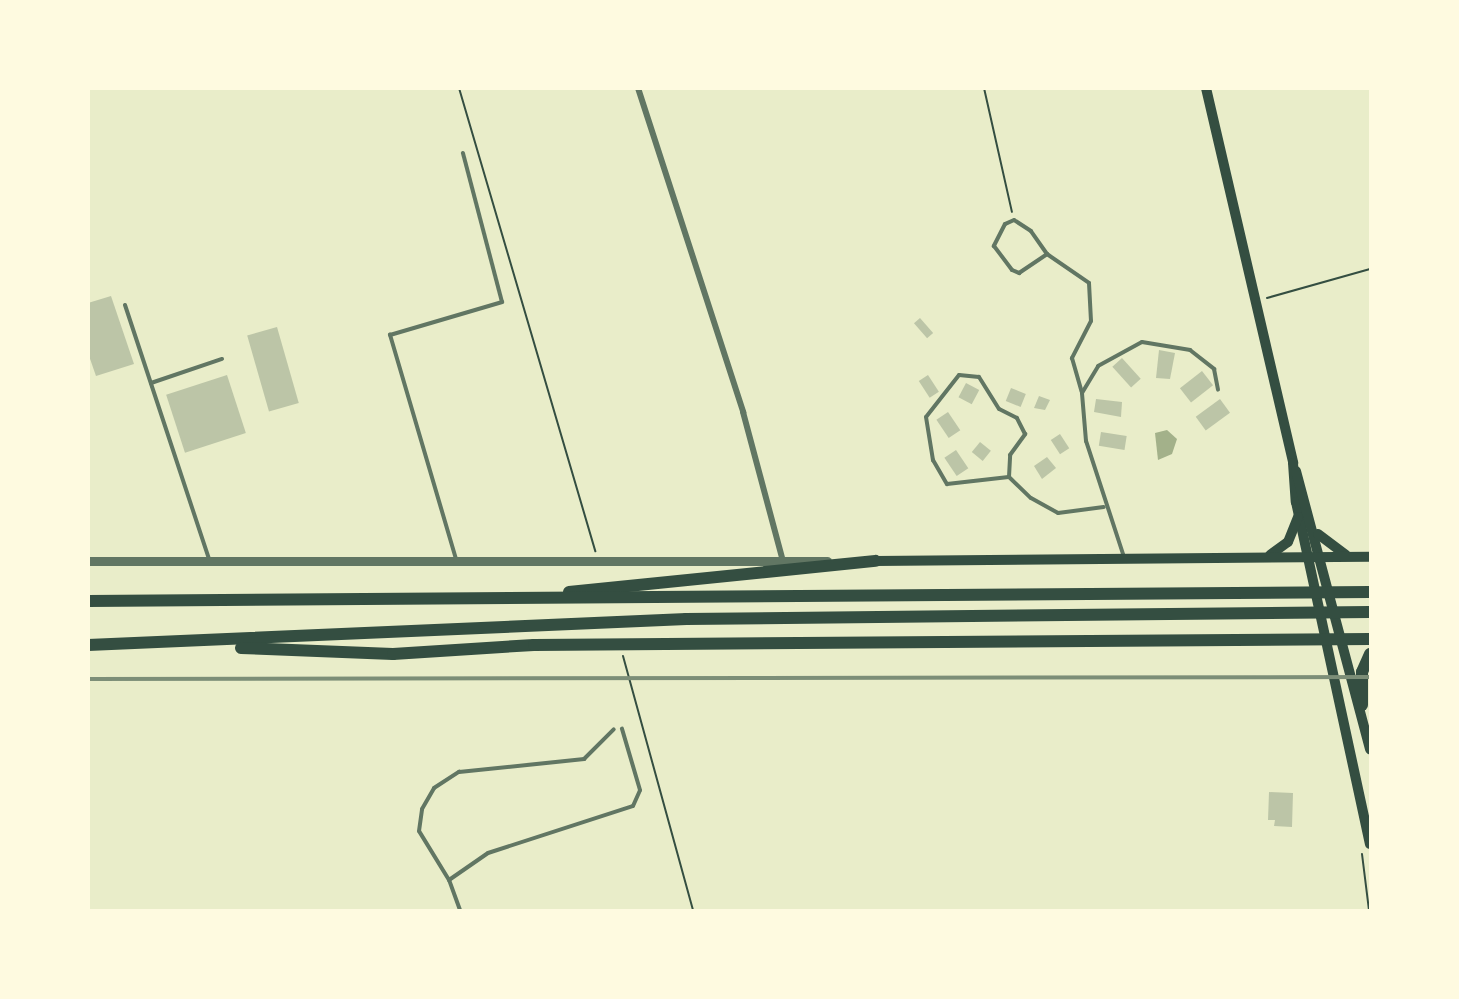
<!DOCTYPE html>
<html>
<head>
<meta charset="utf-8">
<style>
	body { margin:0 }
	#map { position:relative; width:1459px; height:999px; overflow:hidden; background:#e9edc9; font-family:"Asap Condensed",sans-serif }
	div>[style] { position:absolute }
	.water>* { inset:0; background:#a3b18a }
	.building>* { inset:0; background:#bcc5a7; transform-origin:0 0 }
	.path>* { height:2px; margin:-1px; padding:0 1px; transform-origin:1px; border-radius:1px; background:#344e41 }
	.service>* { height:4px; margin:-2px; padding:0 2px; transform-origin:2px; border-radius:2px; background:#617663 }
	.minor>* { height:6px; margin:-3px; padding:0 3px; transform-origin:3px; border-radius:3px; background:#617663 }
	.tertiary>* { height:9px; margin:-4.5px; padding:0 4.5px; transform-origin:4.5px; border-radius:4.5px; background:#617663 }
	.primary>* { height:10px; margin:-5px; padding:0 5px; transform-origin:5px; border-radius:5px; background:#344e41 }
	.trunk>* { height:12px; margin:-6px; padding:0 6px; transform-origin:6px; border-radius:6px; background:#344e41 }
	.rail>* { height:4px; margin:-2px; padding:0 2px; transform-origin:2px; border-radius:2px; background:#7c8e77 }
	span { translate:-50% -50%; white-space:nowrap; text-align:center; line-height:1.15; -webkit-text-stroke:6px #fefae0; paint-order:stroke }
	.frame { position:absolute; inset:0; border:90px solid #fefae0; pointer-events:none }
</style>
</head>
<body>
<div id="map">
	<div class="water">
		<i style="clip-path:polygon(1167px 430px,1177px 439px,1172px 454px,1158px 460px,1155px 433px)"></i>
	</div>
	<div class="building">
		<i style="clip-path:polygon(111px 296px,134px 364px,96px 376px,88px 353px,88px 303px)"></i>
		<i style="left:920px;top:318px;width:20px;height:8px;rotate:49deg"></i>
		<i style="left:277px;top:327px;width:79px;height:31px;rotate:74deg"></i>
		<i style="clip-path:polygon(1159px 350px,1175px 353px,1170px 379px,1156px 378px)"></i>
		<i style="left:1122px;top:358px;width:28px;height:13px;rotate:48deg"></i>
		<i style="left:1202px;top:371px;width:18px;height:28px;rotate:52deg"></i>
		<i style="left:227px;top:375px;width:61px;height:64px;rotate:72deg"></i>
		<i style="left:928px;top:375px;width:20px;height:11px;rotate:57deg"></i>
		<i style="left:966px;top:383px;width:15px;height:16px;rotate:28deg"></i>
		<i style="left:1011px;top:388px;width:16px;height:14px;rotate:22deg"></i>
		<i style="clip-path:polygon(1039px 396px,1050px 400px,1045px 410px,1034px 408px)"></i>
		<i style="clip-path:polygon(1096px 399px,1122px 402px,1121px 417px,1094px 412px)"></i>
		<i style="left:1220px;top:399px;width:17px;height:30px;rotate:54deg"></i>
		<i style="left:948px;top:412px;width:22px;height:14px;rotate:56deg"></i>
		<i style="left:1101px;top:432px;width:26px;height:14px;rotate:9deg"></i>
		<i style="left:1060px;top:434px;width:17px;height:11px;rotate:57deg"></i>
		<i style="left:980px;top:442px;width:14px;height:13px;rotate:39deg"></i>
		<i style="left:956px;top:450px;width:22px;height:14px;rotate:56deg"></i>
		<i style="clip-path:polygon(1047px 457px,1056px 468px,1042px 479px,1034px 466px)"></i>
		<i style="clip-path:polygon(1269px 792px,1293px 793px,1292px 827px,1274px 826px,1275px 820px,1268px 820px)"></i>
	</div>
	<div class="path">
		<i style="left:459px;top:88px;width:483px;rotate:73.6deg"></i>
		<i style="left:984px;top:88px;width:127px;rotate:77.3deg"></i>
		<i style="left:1267px;top:298px;width:107px;rotate:-15.7deg"></i>
		<i style="left:623px;top:656px;width:263px;rotate:74.6deg"></i>
		<i style="left:1362px;top:854px;width:56px;rotate:82.9deg"></i>
	</div>
	<div class="service">
		<i style="left:1047px;top:254px;width:28px;rotate:-125deg"></i>
		<i style="left:1031px;top:231px;width:20px;rotate:-147deg"></i>
		<i style="left:1014px;top:220px;width:10px;rotate:156deg"></i>
		<i style="left:1005px;top:224px;width:25px;rotate:117deg"></i>
		<i style="left:994px;top:246px;width:30px;rotate:53deg"></i>
		<i style="left:1012px;top:270px;width:8px;rotate:23deg"></i>
		<i style="left:1019px;top:273px;width:34px;rotate:-34deg"></i>
		<i style="left:1047px;top:254px;width:51px;rotate:34.6deg"></i>
		<i style="left:1089px;top:283px;width:38px;rotate:87deg"></i>
		<i style="left:1091px;top:321px;width:42px;rotate:117.2deg"></i>
		<i style="left:1072px;top:358px;width:35px;rotate:74deg"></i>
		<i style="left:125px;top:305px;width:268px;rotate:71.7deg"></i>
		<i style="left:151px;top:383px;width:75px;rotate:-18.7deg"></i>
		<i style="left:1009px;top:477px;width:22px;rotate:-87deg"></i>
		<i style="left:1010px;top:455px;width:26px;rotate:-54deg"></i>
		<i style="left:1025px;top:434px;width:18px;rotate:-117deg"></i>
		<i style="left:1017px;top:418px;width:20px;rotate:-153deg"></i>
		<i style="left:999px;top:409px;width:38px;rotate:-122deg"></i>
		<i style="left:979px;top:377px;width:20px;rotate:-174deg"></i>
		<i style="left:959px;top:375px;width:53px;rotate:128.2deg"></i>
		<i style="left:926px;top:417px;width:44px;rotate:80.8deg"></i>
		<i style="left:933px;top:460px;width:28px;rotate:60deg"></i>
		<i style="left:947px;top:484px;width:62px;rotate:-6.4deg"></i>
		<i style="left:1009px;top:477px;width:30px;rotate:44deg"></i>
		<i style="left:1031px;top:498px;width:31px;rotate:29deg"></i>
		<i style="left:1058px;top:513px;width:46px;rotate:-7.4deg"></i>
		<i style="left:1124px;top:557px;width:122px;rotate:-108.1deg"></i>
		<i style="left:1086px;top:441px;width:48px;rotate:-94.8deg"></i>
		<i style="left:1082px;top:393px;width:31px;rotate:-59deg"></i>
		<i style="left:1098px;top:366px;width:50px;rotate:-28.6deg"></i>
		<i style="left:1142px;top:342px;width:49px;rotate:9.5deg"></i>
		<i style="left:1190px;top:350px;width:31px;rotate:38deg"></i>
		<i style="left:1214px;top:369px;width:21px;rotate:79deg"></i>
		<i style="left:456px;top:559px;width:234px;rotate:-106.4deg"></i>
		<i style="left:390px;top:335px;width:117px;rotate:-16.4deg"></i>
		<i style="left:502px;top:302px;width:154px;rotate:-104.7deg"></i>
		<i style="left:449px;top:880px;width:47px;rotate:-34.7deg"></i>
		<i style="left:488px;top:853px;width:152px;rotate:-18deg"></i>
		<i style="left:633px;top:806px;width:17px;rotate:-66deg"></i>
		<i style="left:640px;top:790px;width:64px;rotate:-106.4deg"></i>
		<i style="left:460px;top:910px;width:32px;rotate:-110deg"></i>
		<i style="left:449px;top:880px;width:57px;rotate:-121.5deg"></i>
		<i style="left:419px;top:831px;width:22px;rotate:-82deg"></i>
		<i style="left:422px;top:809px;width:24px;rotate:-60deg"></i>
		<i style="left:434px;top:788px;width:30px;rotate:-33deg"></i>
		<i style="left:459px;top:772px;width:126px;rotate:-5.9deg"></i>
		<i style="left:584px;top:759px;width:42px;rotate:-45deg"></i>
	</div>
	<div class="minor">
		<i style="left:638px;top:88px;width:341px;rotate:72deg"></i>
		<i style="left:743px;top:412px;width:154px;rotate:75deg"></i>
	</div>
	<div class="tertiary">
		<i style="left:88px;top:561px;width:739px"></i>
	</div>
	<div class="primary">
		<i style="left:1206px;top:88px;width:385px;rotate:76.9deg"></i>
		<i style="left:1293px;top:463px;width:39px;rotate:86deg"></i>
		<i style="left:1296px;top:502px;width:350px;rotate:77.8deg"></i>
		<i style="left:1296px;top:471px;width:288px;rotate:75.1deg"></i>
		<i style="left:1318px;top:534px;width:35px;rotate:37deg"></i>
		<i style="left:1270px;top:555px;width:22px;rotate:-36deg"></i>
		<i style="left:1288px;top:542px;width:27px;rotate:-68deg"></i>
		<i style="left:875px;top:561px;width:495px;rotate:-0.5deg"></i>
	</div>
	<div class="trunk">
		<i style="left:569px;top:592px;width:308px;rotate:-5.8deg"></i>
		<i style="left:88px;top:601px;width:1282px;rotate:-0.4deg"></i>
		<i style="left:88px;top:645px;width:599px;rotate:-2.49deg"></i>
		<i style="left:686px;top:619px;width:684px;rotate:-0.59deg"></i>
		<i style="left:241px;top:648px;width:152px;rotate:2.3deg"></i>
		<i style="left:393px;top:654px;width:141px;rotate:-3.7deg"></i>
		<i style="left:534px;top:645px;width:836px;rotate:-0.41deg"></i>
		<i style="left:1362px;top:705px;width:33px;rotate:-90deg"></i>
		<i style="left:1362px;top:672px;width:20px;rotate:-66deg"></i>
	</div>
	<div class="rail">
		<i style="left:88px;top:679px;width:1282px;rotate:-0.09deg"></i>
	</div>
	<div class="frame"></div>
</div>
</body>
</html>
